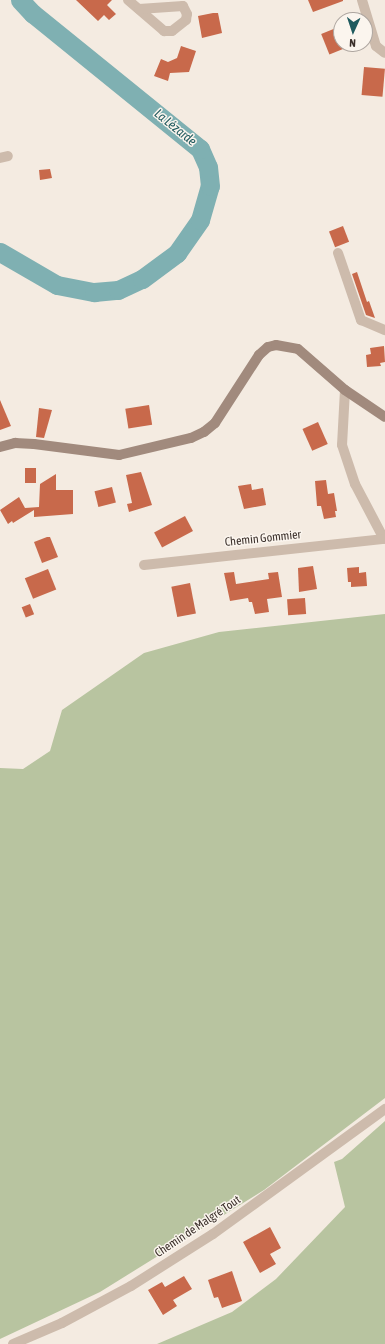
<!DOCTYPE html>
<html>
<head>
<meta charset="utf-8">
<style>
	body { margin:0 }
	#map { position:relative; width:385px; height:1344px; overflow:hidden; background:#f4ebe1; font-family:"Asap Condensed",sans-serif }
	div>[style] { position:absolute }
	.green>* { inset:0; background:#b8c4a0 }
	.river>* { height:19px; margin:-9.5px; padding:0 9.5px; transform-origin:9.5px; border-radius:9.5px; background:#7fb0b2 }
	.building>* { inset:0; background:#c8694b; transform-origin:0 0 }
	.minor>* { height:10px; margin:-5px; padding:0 5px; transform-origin:5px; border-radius:5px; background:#cdbbac }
	.secondary>* { height:10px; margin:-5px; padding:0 5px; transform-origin:5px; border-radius:5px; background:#a18a7d }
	span { translate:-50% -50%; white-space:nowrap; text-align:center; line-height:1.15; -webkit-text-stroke:3px #fbf5ee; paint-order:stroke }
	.street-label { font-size:12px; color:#3b302b }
	.water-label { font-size:13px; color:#1f5a5e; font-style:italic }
	.north { position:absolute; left:333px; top:12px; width:40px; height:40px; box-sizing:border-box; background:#fbf5ee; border:1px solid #aea6a0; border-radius:50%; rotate:183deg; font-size:11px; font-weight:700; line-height:16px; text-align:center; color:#3b302b }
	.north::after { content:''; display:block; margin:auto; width:14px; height:18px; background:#1f5a5e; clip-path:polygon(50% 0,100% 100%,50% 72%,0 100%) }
</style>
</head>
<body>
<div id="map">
	<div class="green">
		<i style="clip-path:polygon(385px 614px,385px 1098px,264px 1190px,100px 1292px,0 1339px,0 768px,23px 769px,50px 751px,62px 710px,144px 653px,219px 632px)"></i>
		<i style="clip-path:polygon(385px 1121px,385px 1344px,157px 1344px,232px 1312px,276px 1279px,345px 1207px,334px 1162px,342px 1159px)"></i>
	</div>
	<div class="river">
		<i style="left:0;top:252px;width:66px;rotate:30.1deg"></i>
		<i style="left:57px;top:285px;width:38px;rotate:11deg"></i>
		<i style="left:94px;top:292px;width:24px;rotate:-5deg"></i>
		<i style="left:118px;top:290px;width:26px;rotate:-25deg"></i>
		<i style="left:142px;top:279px;width:44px;rotate:-36.6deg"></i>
		<i style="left:177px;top:253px;width:40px;rotate:-55.1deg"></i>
		<i style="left:200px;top:220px;width:35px;rotate:-74deg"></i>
		<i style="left:210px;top:186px;width:19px;rotate:-96deg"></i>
		<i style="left:208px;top:167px;width:20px;rotate:-114deg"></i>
		<i style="left:200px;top:149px;width:215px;rotate:-141deg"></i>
		<i style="left:33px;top:14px;width:19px;rotate:-133deg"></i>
	</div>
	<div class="building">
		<i style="clip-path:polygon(76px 0,112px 0,107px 5px,116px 14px,109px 20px,104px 15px,98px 21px)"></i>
		<i style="clip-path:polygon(308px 0,343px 0,343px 1px,313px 12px)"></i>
		<i style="clip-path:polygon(213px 13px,218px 13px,222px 33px,202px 38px,198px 16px)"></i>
		<i style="left:336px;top:28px;width:22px;height:16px;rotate:68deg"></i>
		<i style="clip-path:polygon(181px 46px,196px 51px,189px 72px,170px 73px,168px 81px,154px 76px,161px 59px,168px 62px,177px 58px)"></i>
		<i style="left:364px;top:67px;width:21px;height:28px;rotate:5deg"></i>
		<i style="clip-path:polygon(50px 169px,52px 178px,40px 180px,39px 170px)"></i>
		<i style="left:343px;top:226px;width:17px;height:15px;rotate:69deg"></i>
		<i style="clip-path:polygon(357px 272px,367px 302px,369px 301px,375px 318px,366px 315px,352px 274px)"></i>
		<i style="clip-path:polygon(384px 346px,385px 362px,380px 363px,381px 366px,367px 367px,366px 355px,371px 354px,370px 348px)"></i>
		<i style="clip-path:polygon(0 400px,11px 426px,0 430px)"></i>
		<i style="left:149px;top:405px;width:20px;height:24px;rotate:81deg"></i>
		<i style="clip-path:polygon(39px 408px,52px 410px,44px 438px,36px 437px)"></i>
		<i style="left:318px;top:422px;width:24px;height:17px;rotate:66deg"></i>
		<i style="left:25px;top:468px;width:11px;height:15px"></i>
		<i style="clip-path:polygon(141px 472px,152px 505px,129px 512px,127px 504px,132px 503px,126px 475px)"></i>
		<i style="clip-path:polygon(56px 474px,56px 490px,73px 490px,73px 514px,34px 517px,34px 510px,13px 523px,12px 521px,8px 524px,0 510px,19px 497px,25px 508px,39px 507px,40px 484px)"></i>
		<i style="clip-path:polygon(326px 480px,328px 494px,334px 493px,337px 511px,335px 511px,336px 517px,324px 519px,321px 506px,317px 506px,315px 481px)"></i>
		<i style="clip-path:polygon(251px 484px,252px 490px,263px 488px,266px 505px,244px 509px,238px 486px)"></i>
		<i style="left:112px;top:487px;width:16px;height:18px;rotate:76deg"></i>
		<i style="left:185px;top:516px;width:17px;height:35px;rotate:62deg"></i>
		<i style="clip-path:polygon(47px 537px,50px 537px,58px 557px,42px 563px,34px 542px)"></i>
		<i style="clip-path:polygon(313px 566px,317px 589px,299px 592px,298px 568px)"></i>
		<i style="clip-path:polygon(359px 567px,359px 573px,366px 572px,367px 586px,351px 587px,351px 582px,348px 582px,347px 568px)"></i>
		<i style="left:48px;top:569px;width:22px;height:25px;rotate:68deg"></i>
		<i style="clip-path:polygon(234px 572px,236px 584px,269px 579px,268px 573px,278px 572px,282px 597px,267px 599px,269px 612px,255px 614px,252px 602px,249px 602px,248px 598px,230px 601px,224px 573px)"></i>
		<i style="left:190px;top:583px;width:31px;height:19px;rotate:79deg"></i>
		<i style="left:305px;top:598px;width:16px;height:18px;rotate:86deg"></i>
		<i style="left:30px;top:604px;width:11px;height:9px;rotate:68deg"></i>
		<i style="clip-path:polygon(270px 1227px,281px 1248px,270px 1254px,276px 1264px,260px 1273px,243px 1242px)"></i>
		<i style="clip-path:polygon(232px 1271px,242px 1301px,222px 1308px,218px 1297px,214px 1298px,208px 1280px)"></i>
		<i style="clip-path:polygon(184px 1276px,192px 1289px,173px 1300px,177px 1306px,163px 1315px,148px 1290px,162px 1282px,165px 1287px)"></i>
	</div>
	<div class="minor">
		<i style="left:128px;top:0;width:48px;rotate:40.7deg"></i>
		<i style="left:164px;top:31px;width:8px"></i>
		<i style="left:172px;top:31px;width:18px;rotate:-38deg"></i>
		<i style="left:186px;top:20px;width:6px;rotate:-81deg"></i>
		<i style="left:187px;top:14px;width:9px;rotate:-117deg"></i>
		<i style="left:183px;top:6px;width:44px;rotate:176.1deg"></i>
		<i style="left:362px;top:0;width:48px;rotate:73.1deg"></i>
		<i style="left:376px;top:46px;width:11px;rotate:38deg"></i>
		<i style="left:0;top:158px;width:8px;rotate:-14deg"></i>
		<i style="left:338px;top:253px;width:71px;rotate:71.1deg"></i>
		<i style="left:361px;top:320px;width:26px;rotate:23deg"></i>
		<i style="left:345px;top:390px;width:55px;rotate:93.1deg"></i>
		<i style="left:342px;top:445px;width:41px;rotate:71.6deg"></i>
		<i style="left:355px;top:484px;width:62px;rotate:62.2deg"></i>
		<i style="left:144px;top:565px;width:242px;rotate:-6.2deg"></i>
		<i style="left:13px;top:1344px;width:53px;rotate:-23.2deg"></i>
		<i style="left:62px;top:1323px;width:78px;rotate:-28.2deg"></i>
		<i style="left:131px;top:1286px;width:97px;rotate:-32.4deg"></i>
		<i style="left:213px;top:1234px;width:213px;rotate:-36deg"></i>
	</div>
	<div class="secondary">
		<i style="left:0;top:447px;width:16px;rotate:-15deg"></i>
		<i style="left:15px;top:443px;width:19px;rotate:3deg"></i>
		<i style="left:34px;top:444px;width:86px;rotate:7.4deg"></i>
		<i style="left:119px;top:455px;width:74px;rotate:-13.3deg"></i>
		<i style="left:191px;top:438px;width:14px;rotate:-25deg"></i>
		<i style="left:204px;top:432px;width:14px;rotate:-39deg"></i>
		<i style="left:215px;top:423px;width:81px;rotate:-57.1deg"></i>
		<i style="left:259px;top:355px;width:12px;rotate:-42deg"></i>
		<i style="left:268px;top:347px;width:8px;rotate:-14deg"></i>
		<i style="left:276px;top:345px;width:22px;rotate:10deg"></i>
		<i style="left:298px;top:349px;width:62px;rotate:41.1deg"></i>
		<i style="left:345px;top:390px;width:48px;rotate:34deg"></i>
	</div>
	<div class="street-label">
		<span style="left:263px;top:539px;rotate:-6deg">Chemin Gommier</span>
		<span style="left:198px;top:1227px;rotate:-34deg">Chemin de Malgré Tout</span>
	</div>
	<div class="water-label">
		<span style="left:175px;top:128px;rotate:39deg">La Lézarde</span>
	</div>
	<div class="north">N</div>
</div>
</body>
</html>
